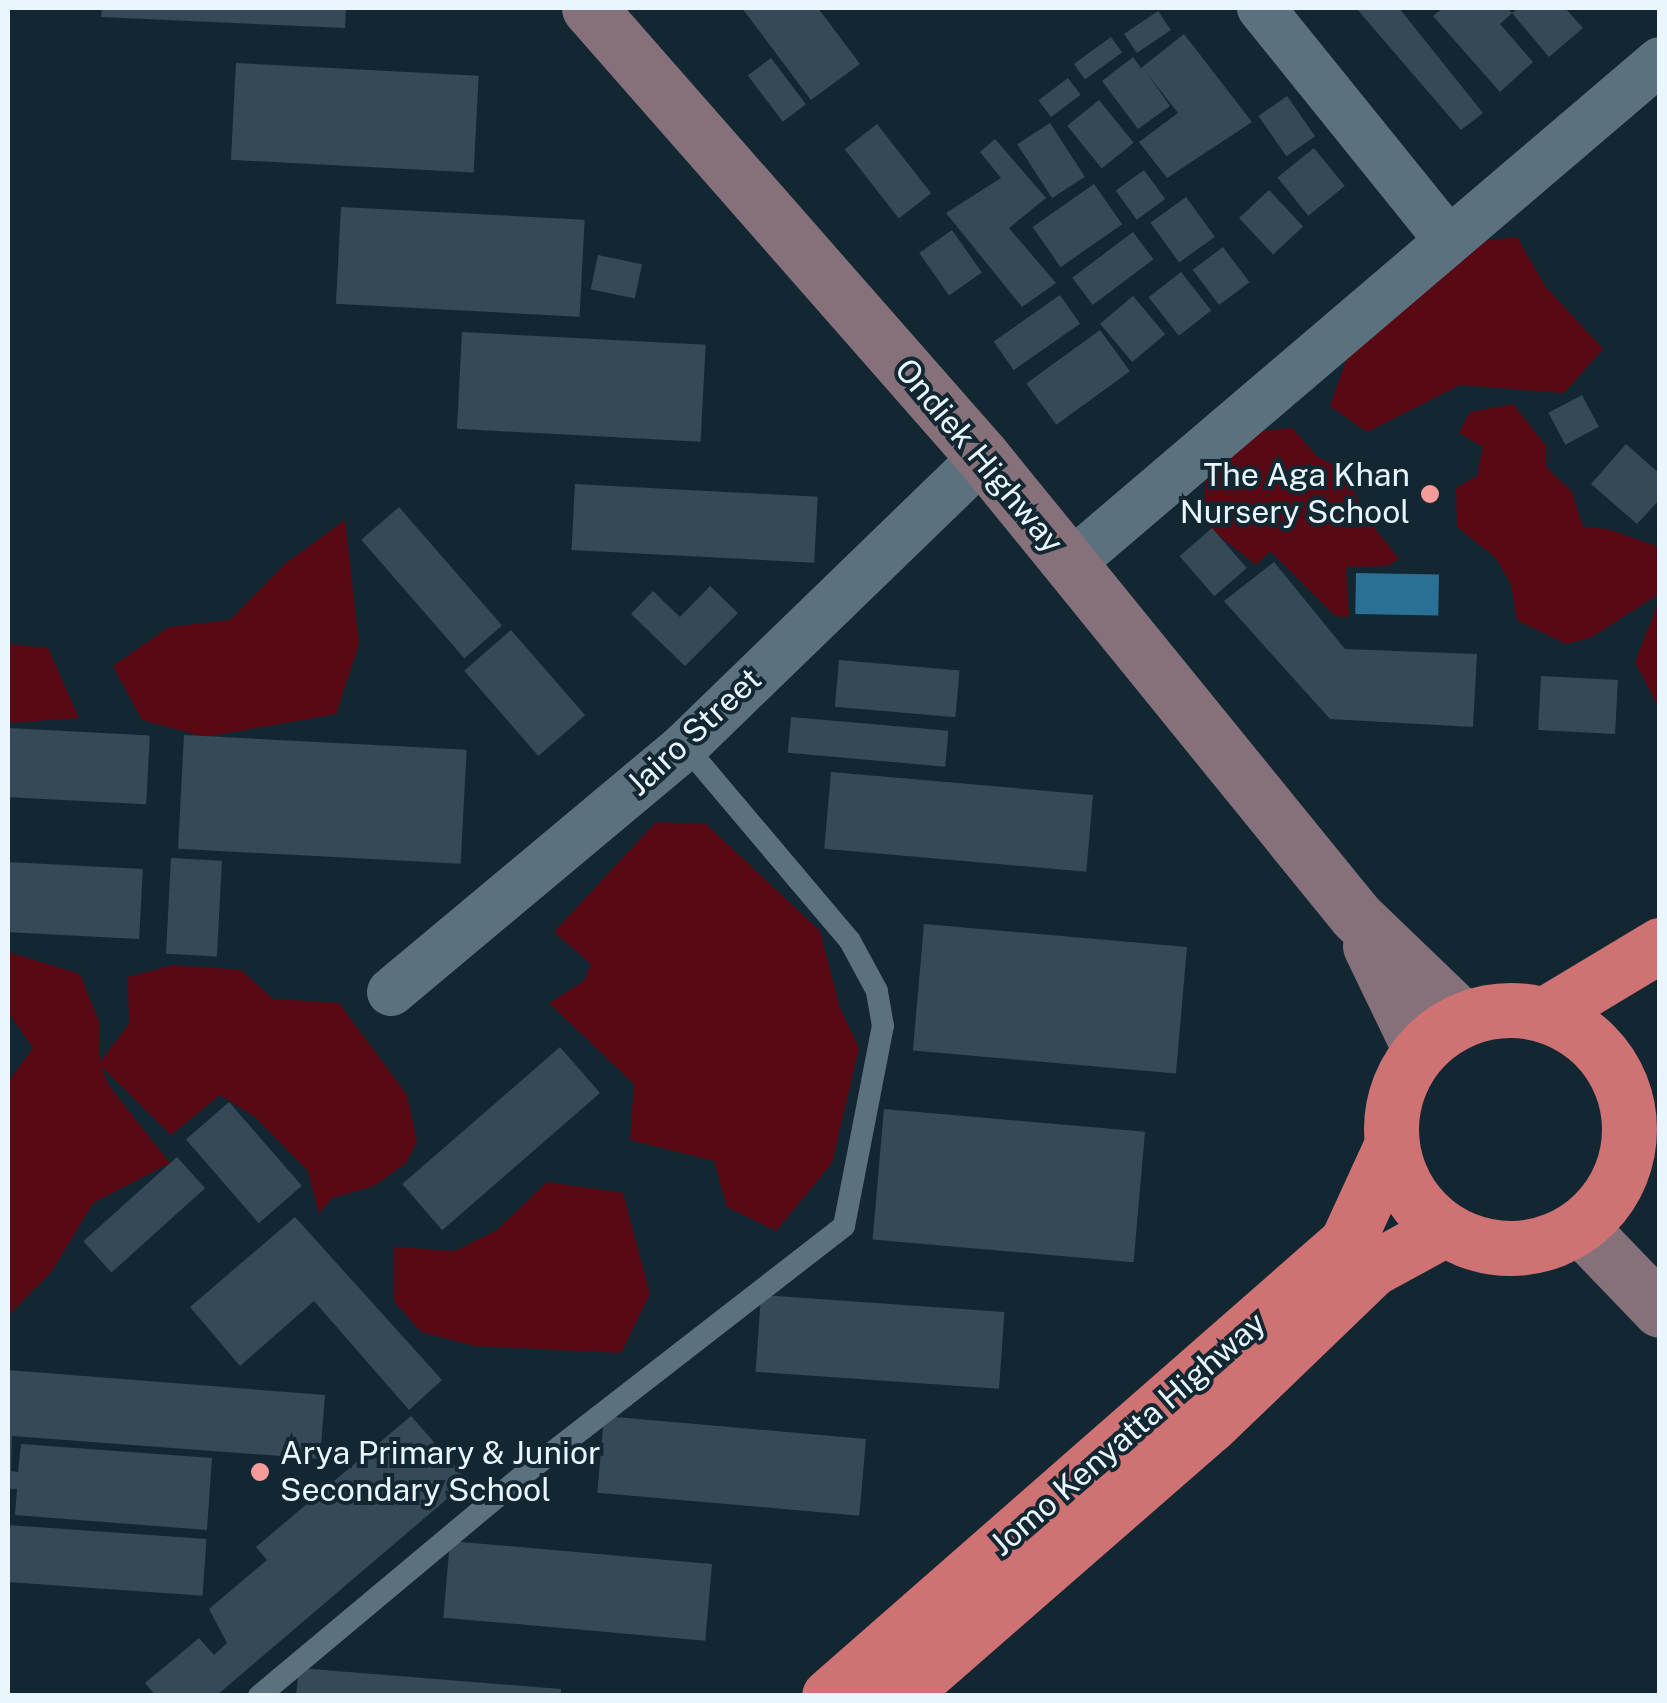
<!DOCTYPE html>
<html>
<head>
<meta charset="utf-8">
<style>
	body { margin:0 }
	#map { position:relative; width:1667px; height:1703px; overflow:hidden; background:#132732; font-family:"Public Sans",sans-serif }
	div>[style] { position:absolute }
	.green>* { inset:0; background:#590913 }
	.water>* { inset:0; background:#297094; transform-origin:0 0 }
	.building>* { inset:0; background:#354a56; transform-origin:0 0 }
	.service>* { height:22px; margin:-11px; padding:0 11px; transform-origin:11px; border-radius:11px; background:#5b717e }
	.minor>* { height:48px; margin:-24px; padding:0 24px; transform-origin:24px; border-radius:24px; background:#5b717e }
	.secondary>* { height:55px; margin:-27.5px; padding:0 27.5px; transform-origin:27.5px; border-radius:27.5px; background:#86717a }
	.trunk>* { height:55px; margin:-27.5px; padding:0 27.5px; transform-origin:27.5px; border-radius:27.5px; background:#ce7274 }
	.trunk>.ring { margin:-27.5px; padding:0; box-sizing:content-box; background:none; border:55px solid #ce7274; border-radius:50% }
	.dots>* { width:28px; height:28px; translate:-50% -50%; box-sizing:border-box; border:5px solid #132732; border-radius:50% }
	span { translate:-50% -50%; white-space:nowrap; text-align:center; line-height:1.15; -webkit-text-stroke:8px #132732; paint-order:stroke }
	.street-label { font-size:32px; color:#eaf6fd }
	.poi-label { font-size:32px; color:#eaf6fd }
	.right { translate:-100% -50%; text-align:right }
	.left { translate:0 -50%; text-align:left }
	.frame { position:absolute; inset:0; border:10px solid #eaf6fd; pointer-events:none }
</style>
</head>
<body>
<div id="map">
	<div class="green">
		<i style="clip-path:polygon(1517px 237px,1545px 286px,1603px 349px,1564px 393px,1460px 385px,1367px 432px,1330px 406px,1352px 344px,1470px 242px)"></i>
		<i style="clip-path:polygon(1513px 404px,1546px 446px,1546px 467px,1572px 492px,1583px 527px,1608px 529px,1659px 547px,1659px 594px,1590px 638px,1566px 644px,1517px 620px,1511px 584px,1495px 557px,1457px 527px,1456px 488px,1477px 476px,1483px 447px,1459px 433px,1470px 412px)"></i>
		<i style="clip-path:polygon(1292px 428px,1318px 457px,1343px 470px,1369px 521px,1399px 559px,1387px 566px,1346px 567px,1349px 617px,1335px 616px,1270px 551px,1256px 565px,1203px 523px,1207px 464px,1251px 432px)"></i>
		<i style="clip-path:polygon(345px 520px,359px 644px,336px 714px,205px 737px,142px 720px,113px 666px,169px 627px,230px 620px,286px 563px)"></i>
		<i style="clip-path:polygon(1659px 601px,1659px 708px,1635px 662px)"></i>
		<i style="clip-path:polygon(8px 644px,48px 648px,79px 718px,8px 723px)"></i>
		<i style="clip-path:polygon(656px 822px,706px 824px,820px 931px,840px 1008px,859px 1048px,832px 1163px,776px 1231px,727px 1207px,714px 1161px,630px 1140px,634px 1084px,549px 1003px,584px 981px,591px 964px,554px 932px)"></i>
		<i style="clip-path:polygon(8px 952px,80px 974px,100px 1024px,100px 1062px,129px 1024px,128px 977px,173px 965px,241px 970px,273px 999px,339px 1003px,407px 1095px,417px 1141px,406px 1163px,374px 1186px,332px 1198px,319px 1214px,308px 1171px,255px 1117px,220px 1095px,171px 1135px,101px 1066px,109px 1086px,170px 1163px,93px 1203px,52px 1271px,8px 1316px,8px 1082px,33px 1048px,8px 1012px)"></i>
		<i style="clip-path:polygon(547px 1182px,623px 1193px,650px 1294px,621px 1353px,475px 1346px,421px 1332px,394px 1301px,394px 1247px,455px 1251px,497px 1230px)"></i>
	</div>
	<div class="water">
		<i style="left:1356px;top:573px;width:83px;height:41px;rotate:1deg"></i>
	</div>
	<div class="building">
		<i style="clip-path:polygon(102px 8px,346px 8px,345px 28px,101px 17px)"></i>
		<i style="clip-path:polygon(742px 8px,818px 8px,860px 64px,811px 100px)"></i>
		<i style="clip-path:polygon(1356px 8px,1399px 8px,1483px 113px,1461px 130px)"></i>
		<i style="clip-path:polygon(1443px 8px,1507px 8px,1512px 13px,1500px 24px,1533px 62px,1500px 92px,1433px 16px)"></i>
		<i style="clip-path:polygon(1519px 8px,1565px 8px,1583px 28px,1549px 57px,1512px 13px)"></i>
		<i style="left:1158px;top:11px;width:23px;height:41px;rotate:56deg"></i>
		<i style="clip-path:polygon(1184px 34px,1252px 122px,1167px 178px,1139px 142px,1178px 113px,1146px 72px,1170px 106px,1138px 129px,1102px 81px,1133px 57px,1141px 68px)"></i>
		<i style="left:1111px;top:37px;width:19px;height:46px;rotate:54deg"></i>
		<i style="left:771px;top:58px;width:58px;height:29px;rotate:53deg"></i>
		<i style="left:236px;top:63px;width:243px;height:97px;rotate:3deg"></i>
		<i style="left:1068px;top:78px;width:21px;height:37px;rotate:53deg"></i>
		<i style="left:1287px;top:96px;width:49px;height:35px;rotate:55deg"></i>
		<i style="left:1099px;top:100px;width:55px;height:41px;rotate:51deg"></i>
		<i style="left:1050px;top:123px;width:64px;height:39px;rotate:57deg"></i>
		<i style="left:877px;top:124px;width:88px;height:41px;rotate:52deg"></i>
		<i style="clip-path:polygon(995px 139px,1046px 198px,1009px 228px,1056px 283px,1022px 307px,946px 213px,1001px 178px,980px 152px)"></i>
		<i style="left:1314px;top:148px;width:49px;height:47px;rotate:51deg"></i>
		<i style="left:1144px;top:170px;width:36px;height:35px;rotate:54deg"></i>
		<i style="left:1094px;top:184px;width:49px;height:75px;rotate:55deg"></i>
		<i style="left:1269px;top:190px;width:50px;height:41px;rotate:47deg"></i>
		<i style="left:1186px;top:197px;width:49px;height:44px;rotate:54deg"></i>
		<i style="left:341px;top:207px;width:244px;height:97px;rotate:3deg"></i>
		<i style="left:952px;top:230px;width:52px;height:40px;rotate:55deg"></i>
		<i style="left:1133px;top:232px;width:34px;height:76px;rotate:53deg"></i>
		<i style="left:1223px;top:247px;width:44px;height:38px;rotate:53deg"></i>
		<i style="left:598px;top:255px;width:45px;height:35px;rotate:12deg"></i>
		<i style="left:1181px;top:272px;width:49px;height:41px;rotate:52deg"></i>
		<i style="left:1060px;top:295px;width:35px;height:81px;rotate:55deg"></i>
		<i style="left:1133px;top:296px;width:50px;height:43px;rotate:50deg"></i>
		<i style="left:1100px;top:330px;width:51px;height:91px;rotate:54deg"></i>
		<i style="left:462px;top:332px;width:244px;height:97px;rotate:3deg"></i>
		<i style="left:1582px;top:395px;width:36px;height:38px;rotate:62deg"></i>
		<i style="clip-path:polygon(1626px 444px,1660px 474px,1660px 499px,1637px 524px,1591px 484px)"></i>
		<i style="left:575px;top:484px;width:243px;height:66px;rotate:3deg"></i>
		<i style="left:399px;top:507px;width:157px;height:50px;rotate:49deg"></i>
		<i style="left:1212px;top:528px;width:53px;height:43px;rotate:49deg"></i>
		<i style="clip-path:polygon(1274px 562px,1345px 649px,1477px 654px,1473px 727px,1330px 719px,1224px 601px)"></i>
		<i style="clip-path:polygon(710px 586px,738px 613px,685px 666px,631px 614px,653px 591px,680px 617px)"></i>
		<i style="left:511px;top:630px;width:113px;height:62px;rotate:49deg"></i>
		<i style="left:839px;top:660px;width:121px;height:47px;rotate:5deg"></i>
		<i style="left:1541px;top:676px;width:77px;height:54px;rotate:3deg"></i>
		<i style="left:791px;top:717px;width:158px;height:36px;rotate:5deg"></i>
		<i style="left:8px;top:728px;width:142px;height:69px;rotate:3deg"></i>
		<i style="left:184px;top:735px;width:283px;height:114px;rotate:3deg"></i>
		<i style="left:831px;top:772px;width:263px;height:77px;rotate:5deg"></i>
		<i style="left:171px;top:858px;width:51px;height:96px;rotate:3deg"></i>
		<i style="left:8px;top:862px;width:135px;height:70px;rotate:3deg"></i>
		<i style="left:924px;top:924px;width:264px;height:127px;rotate:5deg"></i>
		<i style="left:560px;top:1047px;width:61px;height:209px;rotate:49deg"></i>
		<i style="left:229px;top:1102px;width:111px;height:57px;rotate:49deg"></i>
		<i style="left:884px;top:1109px;width:262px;height:131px;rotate:5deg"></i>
		<i style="left:177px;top:1157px;width:42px;height:126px;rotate:48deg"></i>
		<i style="clip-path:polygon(295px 1217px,442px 1380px,409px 1410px,314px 1301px,240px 1366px,190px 1307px)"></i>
		<i style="left:761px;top:1295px;width:244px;height:77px;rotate:4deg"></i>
		<i style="clip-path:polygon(8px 1370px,325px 1395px,320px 1459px,12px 1436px,11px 1471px,18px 1472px,21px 1444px,212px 1458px,207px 1530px,15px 1515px,17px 1489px,8px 1489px)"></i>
		<i style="clip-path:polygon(411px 1416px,468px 1481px,216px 1696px,156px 1696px,145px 1683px,199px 1638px,214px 1655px,227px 1643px,209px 1609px,267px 1560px,256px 1547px)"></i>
		<i style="left:604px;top:1416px;width:263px;height:77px;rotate:5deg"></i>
		<i style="left:8px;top:1525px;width:199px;height:57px;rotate:4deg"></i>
		<i style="left:450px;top:1541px;width:263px;height:77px;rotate:5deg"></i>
		<i style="clip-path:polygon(299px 1668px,561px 1689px,561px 1696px,296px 1696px)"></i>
	</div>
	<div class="service">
		<i style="left:259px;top:1696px;width:349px;rotate:-39.9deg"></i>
		<i style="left:527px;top:1472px;width:401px;rotate:-37.8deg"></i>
		<i style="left:844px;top:1226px;width:204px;rotate:-79deg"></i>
		<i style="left:883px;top:1026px;width:36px;rotate:-100deg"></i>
		<i style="left:877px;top:991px;width:57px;rotate:-118.4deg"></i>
		<i style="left:850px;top:941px;width:255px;rotate:-130.2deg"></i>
	</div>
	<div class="minor">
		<i style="left:1261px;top:8px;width:299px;rotate:51.1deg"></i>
		<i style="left:1070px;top:564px;width:775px;rotate:-40.45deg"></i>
		<i style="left:391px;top:992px;width:383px;rotate:-39.9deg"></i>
		<i style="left:685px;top:746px;width:415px;rotate:-44.1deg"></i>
	</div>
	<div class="secondary">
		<i style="left:589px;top:8px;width:597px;rotate:48.73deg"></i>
		<i style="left:983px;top:457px;width:591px;rotate:50.9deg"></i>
		<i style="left:1356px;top:916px;width:144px;rotate:43.9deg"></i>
		<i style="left:1370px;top:946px;width:115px;rotate:64.3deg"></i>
		<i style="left:1580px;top:1227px;width:115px;rotate:46.1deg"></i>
	</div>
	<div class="trunk">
		<i class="ring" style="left:1391px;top:1010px;width:183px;height:183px"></i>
		<i style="left:1545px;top:1014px;width:134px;rotate:-31deg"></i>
		<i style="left:829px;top:1696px;width:689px;rotate:-41.23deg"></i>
		<i style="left:1347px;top:1242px;width:106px;rotate:-65.4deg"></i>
		<i style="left:899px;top:1696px;width:413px;rotate:-41.1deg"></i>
		<i style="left:1210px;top:1425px;width:225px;rotate:-43.9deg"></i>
		<i style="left:1372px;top:1269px;width:83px;rotate:-28.7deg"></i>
	</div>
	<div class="dots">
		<i style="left:1430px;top:494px;background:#f59b99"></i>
		<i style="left:260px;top:1472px;background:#f59b99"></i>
	</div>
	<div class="street-label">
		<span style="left:979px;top:456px;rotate:50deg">Ondiek Highway</span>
		<span style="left:694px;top:732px;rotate:-43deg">Jairo Street</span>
		<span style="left:1128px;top:1434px;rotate:-41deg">Jomo Kenyatta Highway</span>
	</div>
	<div class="poi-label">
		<span class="right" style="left:1410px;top:494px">The Aga Khan<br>Nursery School</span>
		<span class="left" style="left:280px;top:1472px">Arya Primary &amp; Junior<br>Secondary School</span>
	</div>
	<div class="frame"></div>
</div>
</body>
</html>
